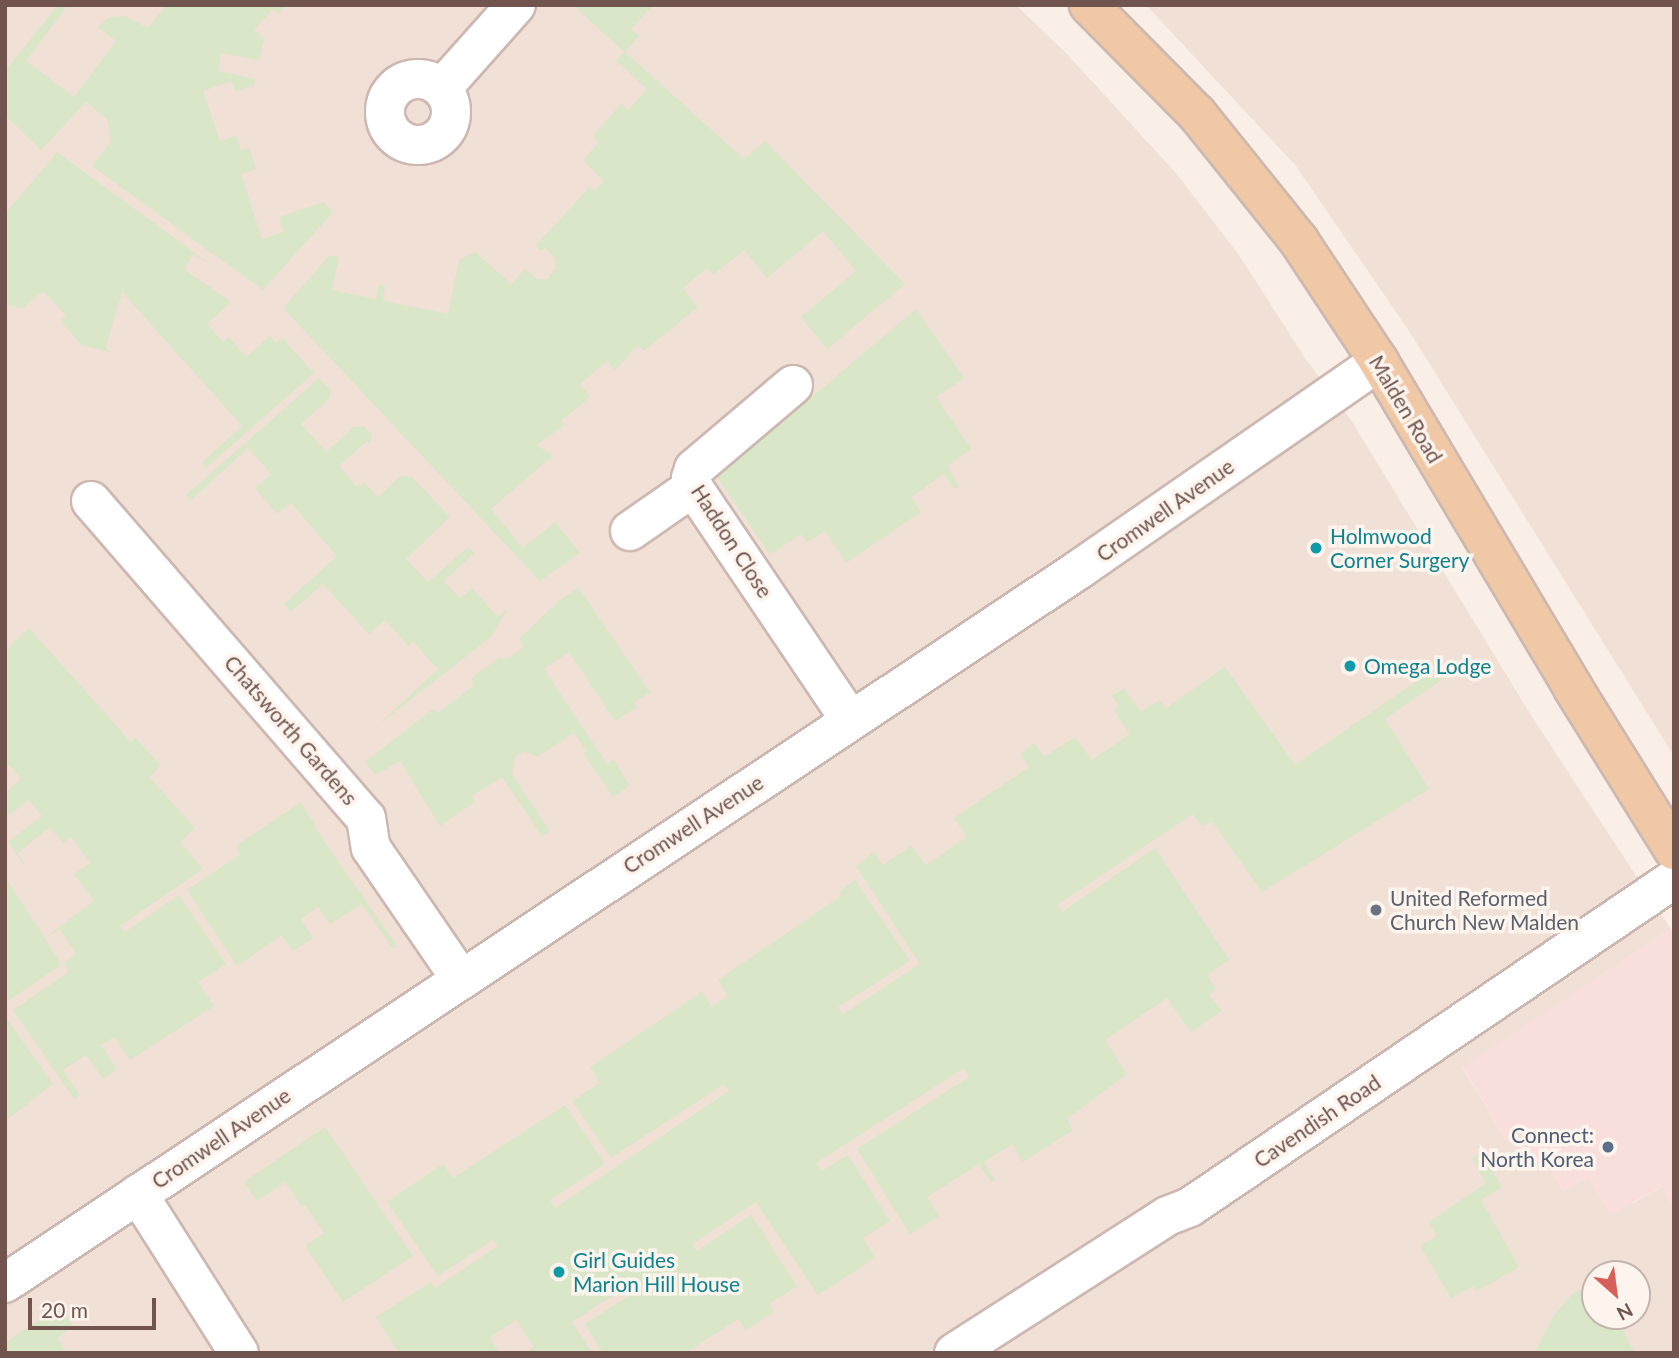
<!DOCTYPE html>
<html>
<head>
<meta charset="utf-8">
<style>
	body { margin:0 }
	#map { position:relative; width:1679px; height:1358px; overflow:hidden; background:#faefe7; font-family:Lato,sans-serif }
	div>[style] { position:absolute }
	.residential>* { inset:0; background:#f1e0d6 }
	.commercial>* { inset:0; background:#f9dfdc }
	.green>* { inset:0; background:#d9e6c7 }
	.roads { filter:drop-shadow(2px 0 #cdb8b1) drop-shadow(-2px 0 #cdb8b1) drop-shadow(0 2px #cdb8b1) drop-shadow(0 -2px #cdb8b1) }
	.minor>* { height:38px; margin:-19px; padding:0 19px; transform-origin:19px; border-radius:19px; background:#fff }
	.minor>.ring { margin:-19px; padding:0; box-sizing:content-box; background:none; border:38px solid #fff; border-radius:50% }
	.major>* { height:38px; margin:-19px; padding:0 19px; transform-origin:19px; border-radius:19px; background:#f1c8a6 }
	.dots>* { width:19px; height:19px; translate:-50% -50%; box-sizing:border-box; border:4px solid #fdf4ed; border-radius:50% }
	span { translate:-50% -50%; white-space:nowrap; text-align:center; line-height:1.15; -webkit-text-stroke:7px #fdf4ed; paint-order:stroke }
	.street-label { font-size:21px; color:#71544e }
	.culture-label { font-size:21px; color:#0d838f }
	.left { translate:0 -50%; text-align:left }
	.worship-label { font-size:21px; color:#5b616d }
	.service-label { font-size:21px; color:#4e5e75 }
	.right { translate:-100% -50%; text-align:right }
	.frame { position:absolute; inset:0; border:7px solid #71544e; pointer-events:none }
	.north { position:absolute; left:1581px; top:1260px; width:70px; height:70px; box-sizing:border-box; background:#fdf4ed; border:2px solid #c5b4ad; border-radius:50%; rotate:152deg; font-size:19px; font-weight:700; line-height:28px; text-align:center; color:#71544e }
	.north::after { content:''; display:block; margin:auto; width:24px; height:32px; background:#d75f59; clip-path:polygon(50% 0,100% 100%,50% 72%,0 100%) }
	.scale { position:absolute; left:28px; top:1298px; width:128px; height:32px; box-sizing:border-box; border:4px solid #71544e; border-top:0; padding-left:9px; font-size:21px; line-height:24px; white-space:nowrap; color:#71544e; -webkit-text-stroke:5px #fdf4ed; paint-order:stroke }
</style>
</head>
<body>
<div id="map">
	<div class="residential">
		<i style="clip-path:polygon(evenodd,5px 5px,1016px 5px,1066px 53px,1176px 173px,1239px 255px,1305px 358px,1351px 420px,1534px 720px,1671px 929px,1463px 1068px,1509px 1145px,1515px 1142px,1547px 1163px,1563px 1191px,1588px 1177px,1633px 1203px,1662px 1187px,1674px 1208px,1674px 1353px,5px 1353px,5px 5px,1595px 1274px,1637px 1274px,1637px 1316px,1595px 1316px,1595px 1274px)"></i>
		<i style="clip-path:polygon(1146px 5px,1674px 5px,1674px 756px,1409px 331px,1296px 166px)"></i>
	</div>
	<div class="commercial">
		<i style="clip-path:polygon(1671px 929px,1674px 934px,1674px 1208px,1661px 1187px,1610px 1215px,1588px 1177px,1563px 1191px,1547px 1164px,1531px 1171px,1515px 1143px,1509px 1145px,1463px 1067px)"></i>
	</div>
	<div class="green">
		<i style="clip-path:polygon(58px 5px,68px 5px,26px 61px,74px 97px,116px 41px,98px 27px,110px 17px,125px 16px,148px 28px,166px 5px,287px 5px,279px 14px,273px 9px,254px 30px,264px 39px,259px 60px,221px 53px,218px 71px,255px 79px,254px 85px,235px 91px,231px 81px,203px 91px,220px 141px,236px 136px,241px 151px,249px 148px,256px 169px,241px 174px,262px 239px,284px 232px,279px 217px,324px 202px,333px 212px,263px 290px,92px 166px,111px 141px,107px 119px,86px 102px,41px 150px,5px 115px,5px 71px)"></i>
		<i style="clip-path:polygon(573px 5px,653px 5px,631px 29px,639px 36px,625px 52px,744px 159px,765px 141px,905px 284px,827px 349px,801px 317px,856px 271px,823px 231px,767px 278px,744px 250px,713px 275px,707px 268px,683px 288px,698px 307px,644px 351px,638px 345px,615px 370px,607px 361px,580px 384px,590px 397px,561px 421px,564px 425px,537px 445px,553px 456px,491px 509px,523px 548px,555px 522px,580px 553px,540px 581px,283px 308px,330px 255px,339px 257px,332px 290px,376px 299px,379px 284px,385px 286px,383px 301px,448px 314px,459px 260px,475px 252px,511px 284px,525px 269px,537px 279px,547px 279px,556px 268px,555px 258px,545px 248px,541px 251px,535px 246px,590px 187px,594px 191px,604px 181px,583px 160px,599px 142px,593px 136px,621px 104px,628px 110px,647px 89px,616px 61px,624px 52px)"></i>
		<i style="clip-path:polygon(57px 152px,222px 273px,194px 254px,184px 269px,231px 302px,207px 324px,223px 342px,229px 337px,246px 357px,270px 336px,276px 343px,282px 338px,314px 373px,206px 468px,202px 462px,242px 426px,122px 292px,106px 347px,110px 352px,83px 346px,60px 321px,66px 315px,43px 291px,20px 310px,15px 306px,5px 305px,5px 214px)"></i>
		<i style="clip-path:polygon(916px 309px,964px 378px,936px 397px,971px 449px,947px 466px,959px 486px,954px 489px,944px 474px,911px 497px,921px 512px,846px 563px,825px 531px,807px 542px,801px 534px,770px 555px,717px 477px)"></i>
		<i style="clip-path:polygon(319px 378px,331px 390px,329px 399px,301px 424px,326px 452px,354px 427px,365px 427px,372px 434px,370px 443px,367px 441px,339px 466px,357px 487px,364px 482px,378px 497px,400px 476px,412px 477px,450px 517px,406px 559px,428px 582px,468px 547px,474px 553px,444px 581px,460px 598px,472px 588px,498px 617px,507px 609px,492px 636px,377px 726px,438px 669px,413px 642px,408px 646px,385px 620px,369px 634px,323px 584px,291px 612px,284px 604px,337px 556px,291px 503px,277px 514px,255px 488px,271px 474px,248px 448px,191px 500px,186px 495px)"></i>
		<i style="clip-path:polygon(578px 587px,650px 692px,634px 702px,637px 707px,615px 721px,569px 652px,544px 669px,607px 764px,614px 760px,630px 786px,613px 797px,583px 753px,587px 751px,574px 733px,537px 757px,524px 751px,515px 757px,512px 774px,550px 831px,542px 836px,502px 777px,472px 796px,475px 802px,440px 826px,400px 761px,375px 775px,365px 762px,433px 709px,438px 713px,453px 702px,473px 686px,472px 678px,478px 673px,499px 658px,507px 659px,524px 647px,519px 639px,559px 601px)"></i>
		<i style="clip-path:polygon(29px 628px,129px 740px,131px 742px,136px 738px,161px 766px,149px 777px,195px 828px,180px 842px,203px 869px,120px 926px,125px 932px,179px 895px,226px 964px,198px 982px,214px 1006px,130px 1060px,114px 1037px,101px 1045px,117px 1069px,103px 1079px,86px 1055px,63px 1070px,80px 1095px,74px 1099px,13px 1010px,69px 972px,64px 963px,76px 954px,60px 929px,45px 938px,61px 965px,5px 1003px,5px 877px,45px 938px,94px 901px,74px 874px,90px 863px,71px 837px,63px 843px,50px 827px,18px 853px,28px 870px,8px 842px,42px 816px,29px 800px,5px 818px,5px 793px,21px 779px,9px 765px,5px 767px,5px 650px)"></i>
		<i style="clip-path:polygon(1443px 663px,1450px 674px,1385px 719px,1429px 789px,1262px 892px,1212px 821px,1202px 827px,1193px 814px,1057px 905px,1062px 912px,1155px 848px,1229px 960px,1207px 975px,1216px 989px,1209px 995px,1222px 1011px,1191px 1032px,1167px 998px,1105px 1040px,1127px 1074px,1067px 1119px,1073px 1130px,1023px 1162px,1012px 1144px,984px 1162px,995px 1180px,991px 1182px,979px 1164px,955px 1179px,927px 1197px,939px 1216px,910px 1234px,857px 1149px,969px 1077px,964px 1068px,816px 1163px,822px 1171px,848px 1155px,890px 1221px,863px 1238px,875px 1258px,818px 1295px,756px 1202px,692px 1244px,697px 1251px,751px 1215px,797px 1286px,769px 1304px,774px 1312px,746px 1330px,738px 1319px,685px 1353px,603px 1353px,585px 1324px,641px 1288px,636px 1280px,572px 1322px,592px 1353px,524px 1353px,534px 1347px,516px 1320px,490px 1337px,499px 1353px,399px 1353px,376px 1317px,431px 1282px,435px 1288px,498px 1246px,493px 1240px,438px 1276px,387px 1202px,443px 1164px,453px 1178px,565px 1105px,605px 1164px,550px 1200px,555px 1208px,729px 1091px,724px 1084px,611px 1158px,572px 1101px,600px 1083px,590px 1067px,702px 992px,712px 1007px,728px 996px,718px 980px,841px 896px,839px 892px,855px 880px,910px 961px,838px 1007px,842px 1015px,920px 964px,856px 866px,874px 852px,883px 865px,911px 846px,926px 865px,967px 837px,954px 818px,1029px 767px,1020px 754px,1034px 743px,1044px 757px,1075px 737px,1092px 760px,1130px 734px,1114px 710px,1119px 706px,1112px 696px,1124px 688px,1141px 712px,1159px 700px,1166px 708px,1225px 667px,1295px 765px)"></i>
		<i style="clip-path:polygon(301px 802px,324px 841px,397px 946px,393px 949px,362px 904px,330px 924px,318px 907px,301px 919px,313px 938px,293px 951px,282px 935px,237px 966px,187px 890px,241px 854px,236px 846px)"></i>
		<i style="clip-path:polygon(5px 1016px,53px 1084px,5px 1121px)"></i>
		<i style="clip-path:polygon(325px 1127px,413px 1256px,343px 1302px,305px 1246px,324px 1233px,305px 1205px,302px 1207px,285px 1182px,257px 1201px,244px 1182px)"></i>
		<i style="clip-path:polygon(1481px 1152px,1502px 1187px,1481px 1200px,1519px 1267px,1477px 1291px,1473px 1286px,1451px 1298px,1420px 1246px,1437px 1236px,1429px 1222px,1486px 1183px,1472px 1158px)"></i>
		<i style="clip-path:polygon(1579px 1290px,1596px 1321px,1605px 1316px,1615px 1316px,1635px 1353px,1534px 1353px,1554px 1315px,1572px 1294px)"></i>
		<i style="clip-path:polygon(60px 1306px,73px 1326px,57px 1338px,67px 1353px,5px 1353px,5px 1343px)"></i>
	</div>
	<div class="roads">
		<div class="minor">
			<i class="ring" style="left:385px;top:79px;width:28px;height:28px"></i>
			<i style="left:442px;top:88px;width:111px;rotate:-48.3deg"></i>
			<i style="left:793px;top:385px;width:130px;rotate:139.7deg"></i>
			<i style="left:694px;top:469px;width:9px;rotate:108deg"></i>
			<i style="left:691px;top:478px;width:9px;rotate:77deg"></i>
			<i style="left:693px;top:487px;width:281px;rotate:56deg"></i>
			<i style="left:91px;top:501px;width:420px;rotate:49.1deg"></i>
			<i style="left:366px;top:818px;width:30px;rotate:81deg"></i>
			<i style="left:371px;top:848px;width:158px;rotate:55.6deg"></i>
			<i style="left:630px;top:531px;width:77px;rotate:-34.9deg"></i>
			<i style="left:138px;top:1194px;width:188px;rotate:57.6deg"></i>
			<i style="left:5px;top:1283px;width:1292px;rotate:-33.6deg"></i>
			<i style="left:1081px;top:568px;width:362px;rotate:-34.7deg"></i>
			<i style="left:954px;top:1353px;width:253px;rotate:-32.7deg"></i>
			<i style="left:1167px;top:1216px;width:25px;rotate:-21deg"></i>
			<i style="left:1190px;top:1207px;width:585px;rotate:-34.12deg"></i>
		</div>
		<div class="major">
			<i style="left:1089px;top:5px;width:153px;rotate:45.3deg"></i>
			<i style="left:1197px;top:114px;width:163px;rotate:51.2deg"></i>
			<i style="left:1299px;top:241px;width:145px;rotate:56.5deg"></i>
			<i style="left:1379px;top:362px;width:379px;rotate:59.2deg"></i>
			<i style="left:1573px;top:688px;width:191px;rotate:58.1deg"></i>
		</div>
	</div>
	<div class="dots">
		<i style="left:1316px;top:548px;background:#0f9aa8"></i>
		<i style="left:1350px;top:666px;background:#0f9aa8"></i>
		<i style="left:1376px;top:910px;background:#6b7280"></i>
		<i style="left:1608px;top:1147px;background:#5c6f8a"></i>
		<i style="left:559px;top:1272px;background:#0f9aa8"></i>
	</div>
	<div class="street-label">
		<span style="left:1406px;top:409px;rotate:59deg">Malden Road</span>
		<span style="left:1165px;top:510px;rotate:-35deg">Cromwell Avenue</span>
		<span style="left:732px;top:541px;rotate:57deg">Haddon Close</span>
		<span style="left:291px;top:730px;rotate:49deg">Chatsworth Gardens</span>
		<span style="left:693px;top:824px;rotate:-33deg">Cromwell Avenue</span>
		<span style="left:1317px;top:1121px;rotate:-34deg">Cavendish Road</span>
		<span style="left:221px;top:1138px;rotate:-34deg">Cromwell Avenue</span>
	</div>
	<div class="culture-label">
		<span class="left" style="left:1330px;top:548px">Holmwood<br>Corner Surgery</span>
		<span class="left" style="left:1364px;top:666px">Omega Lodge</span>
		<span class="left" style="left:573px;top:1272px">Girl Guides<br>Marion Hill House</span>
	</div>
	<div class="worship-label">
		<span class="left" style="left:1390px;top:910px">United Reformed<br>Church New Malden</span>
	</div>
	<div class="service-label">
		<span class="right" style="left:1594px;top:1147px">Connect:<br>North Korea</span>
	</div>
	<div class="frame"></div>
	<div class="north">N</div>
	<div class="scale">20 m</div>
</div>
</body>
</html>
